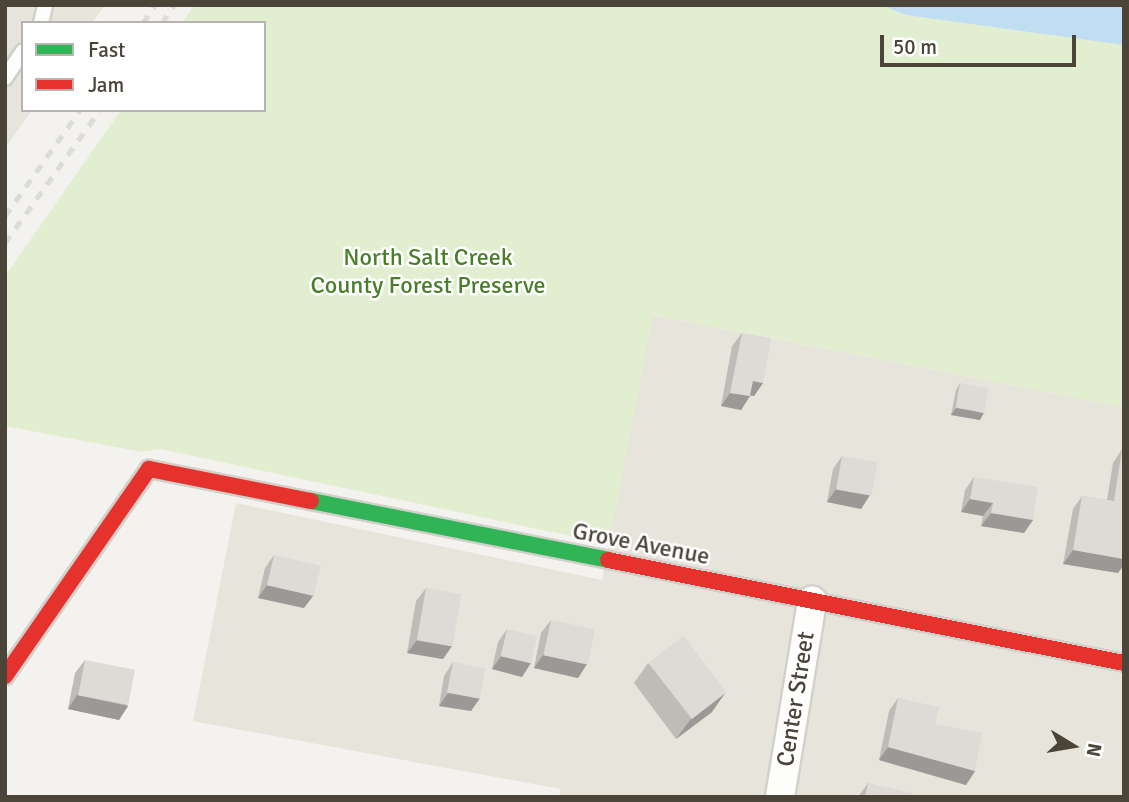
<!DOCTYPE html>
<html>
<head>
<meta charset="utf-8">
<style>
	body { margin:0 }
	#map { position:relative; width:1129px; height:802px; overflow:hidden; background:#f4f2ee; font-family:Signika,sans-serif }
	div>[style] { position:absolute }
	.residential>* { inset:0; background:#e7e4dc }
	.green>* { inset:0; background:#e1eecf }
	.water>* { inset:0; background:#c0ddf1 }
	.roads { filter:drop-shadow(2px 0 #d2d0cb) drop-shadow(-2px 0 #d2d0cb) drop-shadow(0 2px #d2d0cb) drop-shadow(0 -2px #d2d0cb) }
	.lane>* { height:14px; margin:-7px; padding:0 7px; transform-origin:7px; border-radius:7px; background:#fdfdfc }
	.street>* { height:28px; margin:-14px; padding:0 14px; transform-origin:14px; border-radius:14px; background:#fdfdfc }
	.fast>* { height:16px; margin:-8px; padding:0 8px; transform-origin:8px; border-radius:8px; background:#30b455 }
	.jam>* { height:16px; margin:-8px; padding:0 8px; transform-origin:8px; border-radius:8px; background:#e5322d }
	.rail>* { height:5px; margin-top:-2.5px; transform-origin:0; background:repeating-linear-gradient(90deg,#dbdbda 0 9px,transparent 0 18px) }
	.wall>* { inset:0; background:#bfbcb8 }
	.shaded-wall>* { inset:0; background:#9b9996 }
	.building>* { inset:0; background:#dedbd6; transform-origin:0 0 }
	span { translate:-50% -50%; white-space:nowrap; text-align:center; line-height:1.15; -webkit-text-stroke:5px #fff; paint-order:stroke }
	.park-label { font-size:24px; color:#4a7f2a }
	.street-label { font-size:24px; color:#4b4439 }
	.frame { position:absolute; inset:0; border:7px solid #4b4439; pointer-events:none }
	.legend { position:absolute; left:21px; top:21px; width:245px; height:91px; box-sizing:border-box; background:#fff; border:2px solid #b7b4b0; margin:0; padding:9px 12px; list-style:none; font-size:21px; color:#4b4439 }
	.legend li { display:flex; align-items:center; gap:14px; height:35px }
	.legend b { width:35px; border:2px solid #b7b4b0 }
	.north { position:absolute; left:1038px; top:711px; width:70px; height:70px; -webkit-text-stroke:5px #fff; paint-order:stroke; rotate:101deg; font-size:19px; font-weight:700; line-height:28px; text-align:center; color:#4b4439 }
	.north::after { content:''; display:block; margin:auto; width:24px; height:32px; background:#4b4439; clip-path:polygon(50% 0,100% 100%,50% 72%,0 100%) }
	.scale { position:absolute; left:880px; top:35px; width:196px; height:32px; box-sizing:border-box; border:4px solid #4b4439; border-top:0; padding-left:9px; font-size:21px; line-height:24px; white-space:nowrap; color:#4b4439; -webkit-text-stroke:5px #fff; paint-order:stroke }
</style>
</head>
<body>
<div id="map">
	<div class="residential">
		<i style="clip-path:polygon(5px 5px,105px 5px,92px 23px,23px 23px,23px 110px,32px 110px,5px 148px)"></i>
		<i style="clip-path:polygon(652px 315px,1124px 407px,1124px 797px,559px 797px,560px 789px,193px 721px,236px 503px,602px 580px)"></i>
	</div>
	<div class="green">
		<i style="clip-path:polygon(194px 5px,880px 5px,906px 15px,1124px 45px,1124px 407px,653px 315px,609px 544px,160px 449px,142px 452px,5px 426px,5px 276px,121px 110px,264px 110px,264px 23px,182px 23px)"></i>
	</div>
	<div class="water">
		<i style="clip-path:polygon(880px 5px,1124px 5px,1124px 45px,906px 15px)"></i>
	</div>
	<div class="roads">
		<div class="lane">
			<i style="left:41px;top:23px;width:18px;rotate:-77deg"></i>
			<i style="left:5px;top:78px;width:32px;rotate:-56deg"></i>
		</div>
		<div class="street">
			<i style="left:780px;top:797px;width:199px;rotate:-80.7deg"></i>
		</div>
		<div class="fast">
			<i style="left:311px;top:501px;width:303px;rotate:11.2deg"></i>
		</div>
		<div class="jam">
			<i style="left:608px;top:560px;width:526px;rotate:11.29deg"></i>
			<i style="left:5px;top:676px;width:252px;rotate:-55.2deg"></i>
			<i style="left:149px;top:469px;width:165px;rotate:11.2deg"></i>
		</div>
	</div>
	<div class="rail">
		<i style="left:143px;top:23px;width:22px;rotate:-56deg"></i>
		<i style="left:162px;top:23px;width:22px;rotate:-56deg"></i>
		<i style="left:5px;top:216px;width:130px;rotate:-54.7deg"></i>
		<i style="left:5px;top:243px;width:163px;rotate:-54.5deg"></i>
	</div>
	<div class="wall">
		<i style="clip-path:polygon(742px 333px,763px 383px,754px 396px,750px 396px,741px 410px,721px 406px,732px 346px)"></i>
		<i style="clip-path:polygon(960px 383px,980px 420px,951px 415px,956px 390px)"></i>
		<i style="clip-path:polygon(1122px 449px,1118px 573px,1063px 564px,1073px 509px,1082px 496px,1107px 500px,1113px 463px)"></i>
		<i style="clip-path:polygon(842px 456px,870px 495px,861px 509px,827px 502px,833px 469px)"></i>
		<i style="clip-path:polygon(974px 477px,1033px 520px,1024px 533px,981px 526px,983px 516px,961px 512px,965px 490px)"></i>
		<i style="clip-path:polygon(274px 555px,304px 608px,258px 598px,265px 568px)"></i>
		<i style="clip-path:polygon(426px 588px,452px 646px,443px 659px,407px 653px,416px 601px)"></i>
		<i style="clip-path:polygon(551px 620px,587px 664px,578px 678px,534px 668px,541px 633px)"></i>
		<i style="clip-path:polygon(507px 629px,522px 677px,492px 669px,498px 642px)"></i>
		<i style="clip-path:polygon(85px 660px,128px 706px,119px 720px,68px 709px,75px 673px)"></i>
		<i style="clip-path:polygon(453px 662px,480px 698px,471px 711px,439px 706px,444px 676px)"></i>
		<i style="clip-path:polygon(648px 663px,712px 712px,676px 739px,634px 683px)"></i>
		<i style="clip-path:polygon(898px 698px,935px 724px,975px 771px,966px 785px,879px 760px,889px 711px)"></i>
		<i style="clip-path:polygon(868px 783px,912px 797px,858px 797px)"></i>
	</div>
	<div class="shaded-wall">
		<i style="clip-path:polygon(753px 381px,763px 383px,754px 396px,743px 394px)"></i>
		<i style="clip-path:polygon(730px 393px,750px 396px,741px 410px,721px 406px)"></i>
		<i style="clip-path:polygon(956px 408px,984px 413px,980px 420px,951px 415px)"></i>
		<i style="clip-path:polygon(836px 489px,870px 495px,861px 509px,827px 502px)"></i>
		<i style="clip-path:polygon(970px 499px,993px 503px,983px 516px,961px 512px)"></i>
		<i style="clip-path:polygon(991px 513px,1033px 520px,1024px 533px,981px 526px)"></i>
		<i style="clip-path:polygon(1073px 550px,1124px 559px,1124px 565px,1118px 573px,1063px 564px)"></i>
		<i style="clip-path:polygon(267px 585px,314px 595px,304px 608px,258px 598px)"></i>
		<i style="clip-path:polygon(417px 640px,452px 646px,443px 659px,407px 653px)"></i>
		<i style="clip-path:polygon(543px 655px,587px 664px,578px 678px,534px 668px)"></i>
		<i style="clip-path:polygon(501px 656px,531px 663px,522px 677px,492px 669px)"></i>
		<i style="clip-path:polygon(726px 692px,712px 712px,676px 739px,690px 720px)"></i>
		<i style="clip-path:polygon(448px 693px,480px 698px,471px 711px,439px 706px)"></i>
		<i style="clip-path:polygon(77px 695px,128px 706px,119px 720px,68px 709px)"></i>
		<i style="clip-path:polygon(888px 747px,975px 771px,966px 785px,879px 760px)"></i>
	</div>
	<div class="building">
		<i style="clip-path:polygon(742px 333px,771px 338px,763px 383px,753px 381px,750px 396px,730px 393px)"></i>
		<i style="left:960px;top:383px;width:29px;height:25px;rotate:10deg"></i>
		<i style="clip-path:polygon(1122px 449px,1124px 450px,1124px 559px,1073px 550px,1082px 496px,1114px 501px)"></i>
		<i style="left:842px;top:456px;width:36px;height:34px;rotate:10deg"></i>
		<i style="clip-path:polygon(974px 477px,1038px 487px,1033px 520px,991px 513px,993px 503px,970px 499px)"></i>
		<i style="left:274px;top:555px;width:48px;height:31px;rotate:13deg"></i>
		<i style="left:426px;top:588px;width:36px;height:53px;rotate:10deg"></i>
		<i style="left:551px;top:620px;width:45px;height:36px;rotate:12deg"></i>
		<i style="left:507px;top:629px;width:31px;height:28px;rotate:13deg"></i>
		<i style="left:683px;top:636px;width:71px;height:44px;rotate:52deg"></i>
		<i style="left:85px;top:660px;width:51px;height:36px;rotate:11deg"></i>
		<i style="left:453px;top:662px;width:33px;height:31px;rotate:11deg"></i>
		<i style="clip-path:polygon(898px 698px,939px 707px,935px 724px,982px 733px,975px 771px,888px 747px)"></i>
		<i style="clip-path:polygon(868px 783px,912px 793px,912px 797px,865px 797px)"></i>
	</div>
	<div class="park-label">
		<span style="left:428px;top:272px">North Salt Creek<br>County Forest Preserve</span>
	</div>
	<div class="street-label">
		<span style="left:641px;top:544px;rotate:11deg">Grove Avenue</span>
		<span style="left:796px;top:699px;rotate:-81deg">Center Street</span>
	</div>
	<div class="frame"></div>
	<ul class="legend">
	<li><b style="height:9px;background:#30b455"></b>Fast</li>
	<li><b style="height:9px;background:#e5322d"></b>Jam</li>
	</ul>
	<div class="north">N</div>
	<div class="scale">50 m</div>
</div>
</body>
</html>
